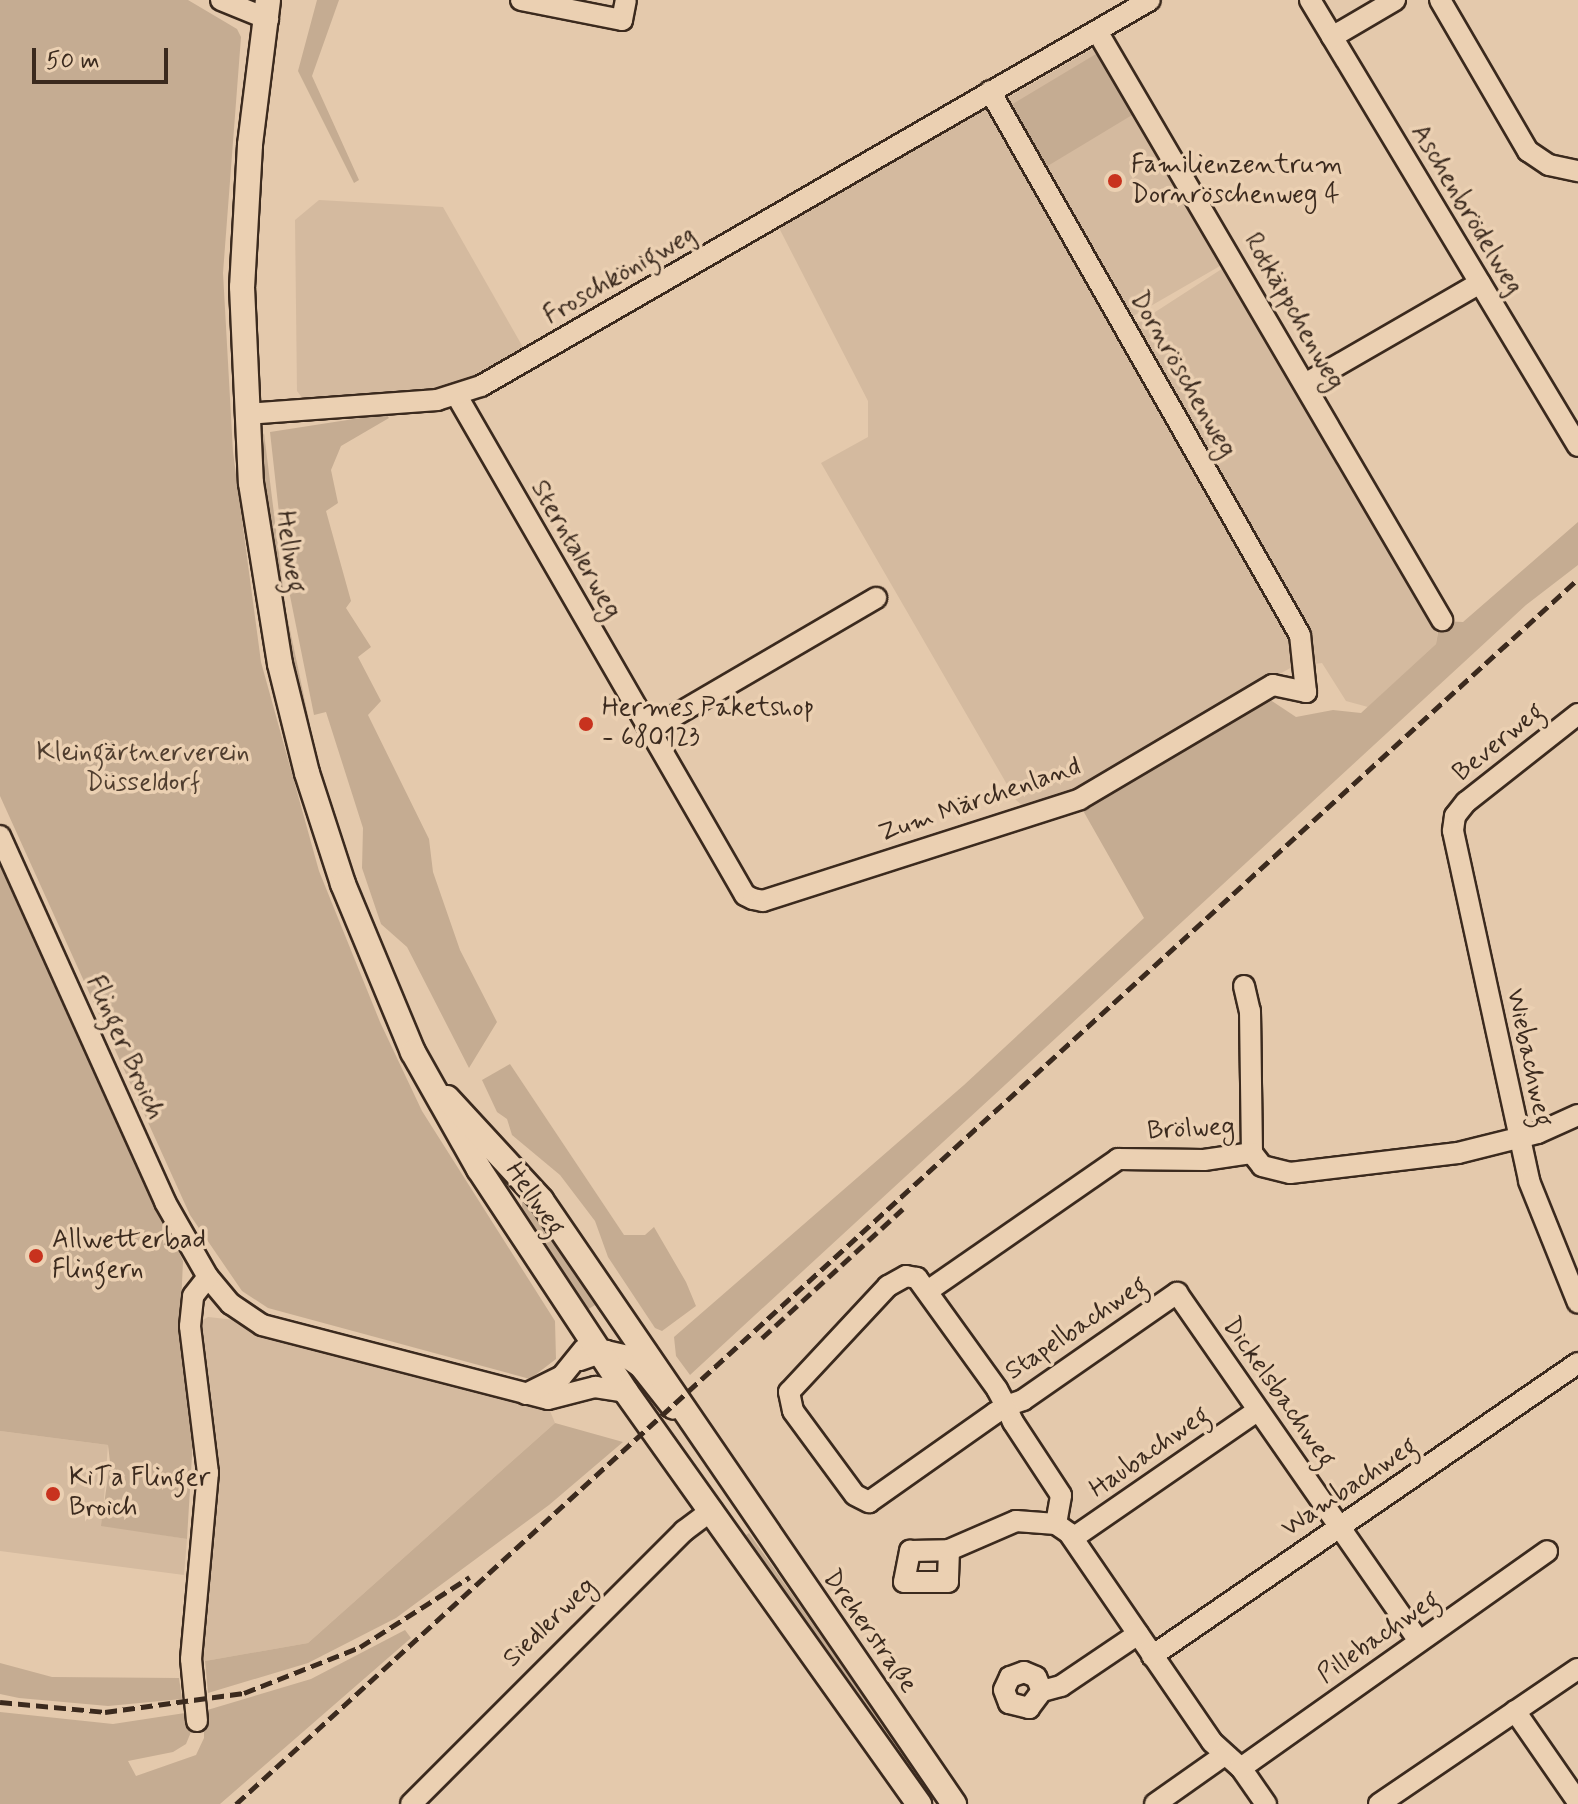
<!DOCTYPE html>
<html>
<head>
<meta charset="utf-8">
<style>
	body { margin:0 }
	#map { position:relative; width:1578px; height:1804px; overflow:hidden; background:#e4c9ac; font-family:Mynerve,sans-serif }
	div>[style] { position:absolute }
	.built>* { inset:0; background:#d4ba9f; transform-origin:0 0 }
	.green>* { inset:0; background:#c5ac92; transform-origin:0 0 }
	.roads { filter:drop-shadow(2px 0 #3b2a1e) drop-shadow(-2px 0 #3b2a1e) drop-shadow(0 2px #3b2a1e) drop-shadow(0 -2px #3b2a1e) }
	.minor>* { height:20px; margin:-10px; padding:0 10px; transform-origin:10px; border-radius:10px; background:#ebd0b2 }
	.major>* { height:24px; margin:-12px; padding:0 12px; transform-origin:12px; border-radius:12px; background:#ebd0b2 }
	.rail>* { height:5px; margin-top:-2.5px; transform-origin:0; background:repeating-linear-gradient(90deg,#3b2a1e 0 12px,transparent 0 18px) }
	.dots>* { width:22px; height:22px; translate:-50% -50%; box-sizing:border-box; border:4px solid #ebd0b2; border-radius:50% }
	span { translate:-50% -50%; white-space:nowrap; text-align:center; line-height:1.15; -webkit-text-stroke:7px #ebd0b2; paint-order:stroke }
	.poi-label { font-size:26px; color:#3b2a1e }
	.left { translate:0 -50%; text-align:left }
	.street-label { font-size:26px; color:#3b2a1e }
	.park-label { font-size:26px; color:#503e2f }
	.scale { position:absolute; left:32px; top:48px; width:136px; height:36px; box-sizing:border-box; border:4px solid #3b2a1e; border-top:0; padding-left:10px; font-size:24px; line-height:28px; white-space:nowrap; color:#3b2a1e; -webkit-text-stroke:6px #ebd0b2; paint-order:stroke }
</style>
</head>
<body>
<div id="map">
	<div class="built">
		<i style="left:1097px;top:46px;width:252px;height:104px;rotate:60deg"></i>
		<i style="clip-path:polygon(986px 101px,1132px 327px,1231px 263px,1438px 630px,1436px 644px,1368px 707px,1346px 701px,1322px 663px,1292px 667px,1068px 793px,1025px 808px,1016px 800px,821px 463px,868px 437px,868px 401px,777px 224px)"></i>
		<i style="clip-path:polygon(319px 200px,443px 207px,528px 356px,474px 386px,309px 407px,297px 391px,295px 220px)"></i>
		<i style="clip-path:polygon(208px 1317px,236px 1320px,266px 1336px,462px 1389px,548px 1406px,555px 1423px,308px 1643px,205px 1661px,199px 1653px,216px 1480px,201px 1321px)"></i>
		<i style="clip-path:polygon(0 1431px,108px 1445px,102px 1525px,187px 1539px,184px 1575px,0 1551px)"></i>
	</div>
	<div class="green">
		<i style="clip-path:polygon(0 0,188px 0,237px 29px,241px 37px,223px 273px,233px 452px,261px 662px,319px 871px,380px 1022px,422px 1111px,555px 1321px,556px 1359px,530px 1379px,268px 1308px,242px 1291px,190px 1215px,0 796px)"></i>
		<i style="clip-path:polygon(317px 0,339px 0,312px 76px,359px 180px,354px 183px,298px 71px)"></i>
		<i style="left:1096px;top:54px;width:71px;height:101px;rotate:59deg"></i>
		<i style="clip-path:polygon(386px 414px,389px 418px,341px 446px,331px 470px,338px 503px,326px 511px,351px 601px,346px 608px,371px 647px,358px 657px,381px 701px,368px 715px,429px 839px,433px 872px,460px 950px,497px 1022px,469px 1068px,407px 947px,381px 924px,362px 868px,363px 828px,326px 712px,314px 715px,286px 576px,270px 432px)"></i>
		<i style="clip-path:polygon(264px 433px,286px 611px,310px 725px,305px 726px,263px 494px,259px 443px)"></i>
		<i style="clip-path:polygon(1578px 522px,1578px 565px,1526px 605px,690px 1375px,676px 1356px,674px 1337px,964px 1085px,1144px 918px,1081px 807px,1269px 699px,1296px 717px,1333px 710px,1361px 713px,1436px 644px,1440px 621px,1463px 622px)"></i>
		<i style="clip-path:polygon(0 860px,183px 1261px,180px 1328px,193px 1439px,187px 1539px,101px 1526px,110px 1462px,108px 1445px,0 1431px)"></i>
		<i style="clip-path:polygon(510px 1064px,624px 1235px,645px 1235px,654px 1227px,686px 1282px,696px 1306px,662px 1331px,655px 1328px,608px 1257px,595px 1221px,560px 1175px,512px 1135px,507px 1119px,497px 1112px,482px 1080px)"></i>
		<i style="clip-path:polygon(522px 1200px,528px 1200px,600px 1302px,587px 1310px,522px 1215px)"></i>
		<i style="clip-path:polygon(555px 1423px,623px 1442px,549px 1505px,396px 1618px,308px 1663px,208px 1693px,205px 1661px,308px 1643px)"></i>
		<i style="clip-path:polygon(749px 1533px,912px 1766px,913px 1775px,745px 1536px)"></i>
		<i style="clip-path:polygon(405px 1630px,411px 1638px,220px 1804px,0 1804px,0 1712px,113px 1724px,185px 1713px,191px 1732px,186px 1744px,173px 1752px,128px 1761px,136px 1776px,196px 1755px,204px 1738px,204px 1711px,311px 1679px)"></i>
		<i style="clip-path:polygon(0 1663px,52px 1677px,179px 1678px,182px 1699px,108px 1706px,19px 1698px,0 1694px)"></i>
	</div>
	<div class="roads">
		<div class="minor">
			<i style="left:221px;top:0;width:51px;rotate:22deg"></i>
			<i style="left:521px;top:0;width:103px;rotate:11.2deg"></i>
			<i style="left:622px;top:20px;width:20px;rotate:-79deg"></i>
			<i style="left:1310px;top:0;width:520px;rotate:59deg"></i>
			<i style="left:1440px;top:0;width:175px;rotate:59.8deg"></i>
			<i style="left:1528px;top:151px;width:25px;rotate:34deg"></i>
			<i style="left:1549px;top:165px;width:30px;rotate:12deg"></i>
			<i style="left:1097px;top:31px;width:683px;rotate:59.64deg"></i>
			<i style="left:1332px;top:37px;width:73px;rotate:-30.4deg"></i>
			<i style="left:1305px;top:384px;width:202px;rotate:-30deg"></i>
			<i style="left:457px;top:396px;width:576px;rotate:60.01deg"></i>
			<i style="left:745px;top:895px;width:9px;rotate:27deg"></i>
			<i style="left:753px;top:899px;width:10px;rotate:11deg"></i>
			<i style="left:763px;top:901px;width:333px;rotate:-17.8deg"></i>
			<i style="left:1080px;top:799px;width:224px;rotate:-30.6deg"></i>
			<i style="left:1273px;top:685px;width:34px;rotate:12deg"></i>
			<i style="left:1306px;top:692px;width:57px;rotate:-96deg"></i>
			<i style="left:1300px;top:635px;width:626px;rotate:-119.68deg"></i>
			<i style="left:246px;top:414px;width:192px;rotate:-4.2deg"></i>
			<i style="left:437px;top:400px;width:46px;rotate:-17.7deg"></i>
			<i style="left:481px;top:386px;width:772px;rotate:-29.98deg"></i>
			<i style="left:1578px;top:714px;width:142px;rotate:141.8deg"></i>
			<i style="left:1466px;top:802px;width:18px;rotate:128deg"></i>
			<i style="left:1455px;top:816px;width:15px;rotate:98deg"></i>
			<i style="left:1453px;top:831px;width:358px;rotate:77.7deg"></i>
			<i style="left:1529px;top:1181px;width:131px;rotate:68.1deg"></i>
			<i style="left:650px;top:730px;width:262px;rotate:-30.3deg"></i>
			<i style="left:0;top:836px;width:401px;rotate:65.7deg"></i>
			<i style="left:165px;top:1202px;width:86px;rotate:60.2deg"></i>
			<i style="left:208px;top:1277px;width:35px;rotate:50deg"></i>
			<i style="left:231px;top:1304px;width:37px;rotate:34deg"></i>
			<i style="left:262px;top:1325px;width:295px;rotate:14.5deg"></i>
			<i style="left:548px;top:1399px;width:49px;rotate:-14.3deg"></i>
			<i style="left:595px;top:1387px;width:31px;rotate:9deg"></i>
			<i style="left:1244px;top:986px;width:26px;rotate:77deg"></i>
			<i style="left:1250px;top:1011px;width:142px;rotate:89.2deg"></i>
			<i style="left:1252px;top:1153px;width:16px;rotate:52deg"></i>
			<i style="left:1262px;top:1166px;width:29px;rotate:14deg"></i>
			<i style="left:1290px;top:1173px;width:169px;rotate:-6.8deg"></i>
			<i style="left:1458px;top:1153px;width:82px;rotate:-14deg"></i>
			<i style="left:1538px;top:1133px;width:44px;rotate:-24.2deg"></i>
			<i style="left:929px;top:1290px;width:230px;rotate:-34.7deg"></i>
			<i style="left:1118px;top:1159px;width:86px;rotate:0.7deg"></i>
			<i style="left:1204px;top:1160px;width:49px;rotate:-8.3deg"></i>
			<i style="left:580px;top:1360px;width:28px;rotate:-19deg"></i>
			<i style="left:606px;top:1351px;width:17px;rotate:13deg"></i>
			<i style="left:623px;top:1355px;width:21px;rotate:35deg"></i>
			<i style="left:640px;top:1367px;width:53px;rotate:51.8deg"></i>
			<i style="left:526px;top:1394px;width:40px;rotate:-26.6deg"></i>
			<i style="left:562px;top:1376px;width:35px;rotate:-51deg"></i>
			<i style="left:1056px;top:1524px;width:29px;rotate:-80deg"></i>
			<i style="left:1061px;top:1495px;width:87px;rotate:-123.3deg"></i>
			<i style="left:1013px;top:1422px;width:17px;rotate:-114deg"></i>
			<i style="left:1006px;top:1406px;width:19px;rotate:-118deg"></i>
			<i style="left:997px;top:1389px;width:137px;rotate:-125.8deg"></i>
			<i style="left:917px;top:1278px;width:11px;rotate:-170deg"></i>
			<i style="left:906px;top:1276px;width:21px;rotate:151deg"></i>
			<i style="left:888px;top:1286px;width:145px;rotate:133deg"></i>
			<i style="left:789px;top:1392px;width:19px;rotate:78deg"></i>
			<i style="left:793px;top:1411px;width:104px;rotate:53.6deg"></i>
			<i style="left:855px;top:1495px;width:16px;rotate:27deg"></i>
			<i style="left:869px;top:1502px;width:154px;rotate:-35.2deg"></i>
			<i style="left:995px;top:1413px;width:13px;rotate:-32deg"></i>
			<i style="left:1006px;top:1406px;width:18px;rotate:-19deg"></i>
			<i style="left:1023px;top:1400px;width:188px;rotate:-34.8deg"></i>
			<i style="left:1177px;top:1293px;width:424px;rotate:55.2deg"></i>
			<i style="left:1073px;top:1538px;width:224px;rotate:-34.6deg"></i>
			<i style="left:949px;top:1550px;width:32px;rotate:92deg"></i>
			<i style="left:948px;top:1582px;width:44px;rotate:180deg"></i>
			<i style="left:904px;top:1582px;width:32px;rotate:-79deg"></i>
			<i style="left:910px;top:1551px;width:39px;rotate:-1deg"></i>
			<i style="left:949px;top:1550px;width:73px;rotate:-23.4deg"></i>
			<i style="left:1016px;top:1521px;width:40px;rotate:4.3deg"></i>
			<i style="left:1056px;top:1524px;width:16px;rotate:35deg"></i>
			<i style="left:1069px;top:1533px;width:253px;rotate:55.6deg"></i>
			<i style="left:1212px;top:1742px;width:39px;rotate:42deg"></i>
			<i style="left:1241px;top:1768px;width:44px;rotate:55.2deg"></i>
			<i style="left:1152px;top:1656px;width:517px;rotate:-34.52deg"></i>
			<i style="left:1042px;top:1691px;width:15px;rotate:-113deg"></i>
			<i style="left:1036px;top:1677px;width:13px;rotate:-157deg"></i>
			<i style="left:1024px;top:1672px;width:15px;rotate:160deg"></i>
			<i style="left:1010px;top:1677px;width:14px;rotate:115deg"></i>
			<i style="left:1004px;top:1690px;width:14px;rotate:69deg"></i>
			<i style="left:1009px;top:1703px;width:21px;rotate:14deg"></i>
			<i style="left:1029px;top:1708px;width:21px;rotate:-53deg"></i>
			<i style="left:1042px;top:1691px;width:20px;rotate:-15deg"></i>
			<i style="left:1061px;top:1686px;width:93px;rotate:-34deg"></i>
			<i style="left:1515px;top:1711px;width:111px;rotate:55.3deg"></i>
			<i style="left:197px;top:1721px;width:62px;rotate:-95.5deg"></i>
			<i style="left:191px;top:1659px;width:187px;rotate:-84.8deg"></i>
			<i style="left:208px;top:1473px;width:148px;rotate:-97deg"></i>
			<i style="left:190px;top:1326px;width:30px;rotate:-84deg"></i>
			<i style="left:193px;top:1296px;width:24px;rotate:-52deg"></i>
			<i style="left:1241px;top:1768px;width:375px;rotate:-35.3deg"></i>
			<i style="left:411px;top:1804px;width:386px;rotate:-45deg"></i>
			<i style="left:684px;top:1531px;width:35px;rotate:-37deg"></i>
			<i style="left:1155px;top:1804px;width:83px;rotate:-35.2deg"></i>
			<i style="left:1379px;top:1804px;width:240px;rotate:-34.2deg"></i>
		</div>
		<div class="major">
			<i style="left:268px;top:0;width:146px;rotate:97.1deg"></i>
			<i style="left:250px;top:145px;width:142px;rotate:93.2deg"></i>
			<i style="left:242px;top:287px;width:196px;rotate:87.4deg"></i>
			<i style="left:251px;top:483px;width:183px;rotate:80.9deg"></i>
			<i style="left:280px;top:664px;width:112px;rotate:76.1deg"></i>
			<i style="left:307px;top:773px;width:117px;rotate:72deg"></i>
			<i style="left:343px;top:884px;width:182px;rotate:67.4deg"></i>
			<i style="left:413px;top:1052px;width:134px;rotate:60.6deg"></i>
			<i style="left:479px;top:1169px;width:267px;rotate:56.6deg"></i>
			<i style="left:626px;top:1392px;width:506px;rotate:54.58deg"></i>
			<i style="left:447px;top:1098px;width:139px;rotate:47.3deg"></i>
			<i style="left:541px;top:1200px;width:732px;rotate:55.64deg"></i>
		</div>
	</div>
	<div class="rail">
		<i style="left:762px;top:1338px;width:191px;rotate:-42.5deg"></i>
		<i style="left:0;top:1702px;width:105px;rotate:5.4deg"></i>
		<i style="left:105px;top:1712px;width:140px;rotate:-7.8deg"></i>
		<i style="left:244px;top:1693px;width:125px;rotate:-21.6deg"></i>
		<i style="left:360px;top:1647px;width:130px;rotate:-32.5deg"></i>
		<i style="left:236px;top:1804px;width:1817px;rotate:-42.39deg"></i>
	</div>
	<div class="dots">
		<i style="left:1115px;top:181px;background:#c8321e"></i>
		<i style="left:586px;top:724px;background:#c8321e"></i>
		<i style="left:36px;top:1256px;background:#c8321e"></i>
		<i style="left:53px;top:1494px;background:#c8321e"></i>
	</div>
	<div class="poi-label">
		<span class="left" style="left:1131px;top:181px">Familienzentrum<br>Dornröschenweg 4</span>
		<span class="left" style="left:602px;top:724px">Hermes Paketshop<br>- 680123</span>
		<span class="left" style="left:52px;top:1256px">Allwetterbad<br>Flingern</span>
		<span class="left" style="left:69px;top:1494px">KiTa Flinger<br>Broich</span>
	</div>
	<div class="street-label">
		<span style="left:1466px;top:210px;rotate:59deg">Aschenbrödelweg</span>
		<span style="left:620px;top:276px;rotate:-30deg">Froschkönigweg</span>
		<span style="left:1293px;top:312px;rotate:60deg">Rotkäppchenweg</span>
		<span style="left:1182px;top:375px;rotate:60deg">Dornröschenweg</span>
		<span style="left:575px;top:550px;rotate:60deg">Sterntalerweg</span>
		<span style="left:289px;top:552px;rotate:82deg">Hellweg</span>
		<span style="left:1499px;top:743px;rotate:-39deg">Beverweg</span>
		<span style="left:980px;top:801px;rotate:-19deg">Zum Märchenland</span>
		<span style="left:124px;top:1048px;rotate:66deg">Flinger Broich</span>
		<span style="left:1528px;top:1058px;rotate:78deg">Wiebachweg</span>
		<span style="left:1191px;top:1130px;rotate:-3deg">Brölweg</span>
		<span style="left:534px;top:1200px;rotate:55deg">Hellweg</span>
		<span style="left:1077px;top:1329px;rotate:-34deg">Stapelbachweg</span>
		<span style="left:1278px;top:1393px;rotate:55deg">Dickelsbachweg</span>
		<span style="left:1150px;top:1453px;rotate:-35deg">Haubachweg</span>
		<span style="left:1350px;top:1488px;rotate:-34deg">Wambachweg</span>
		<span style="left:550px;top:1623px;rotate:-44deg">Siedlerweg</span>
		<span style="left:869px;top:1632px;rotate:55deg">Dreherstraße</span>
		<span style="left:1379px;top:1638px;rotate:-35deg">Pillebachweg</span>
	</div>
	<div class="park-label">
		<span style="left:143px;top:769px">Kleingärtnerverein<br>Düsseldorf</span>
	</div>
	<div class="scale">50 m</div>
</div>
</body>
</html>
